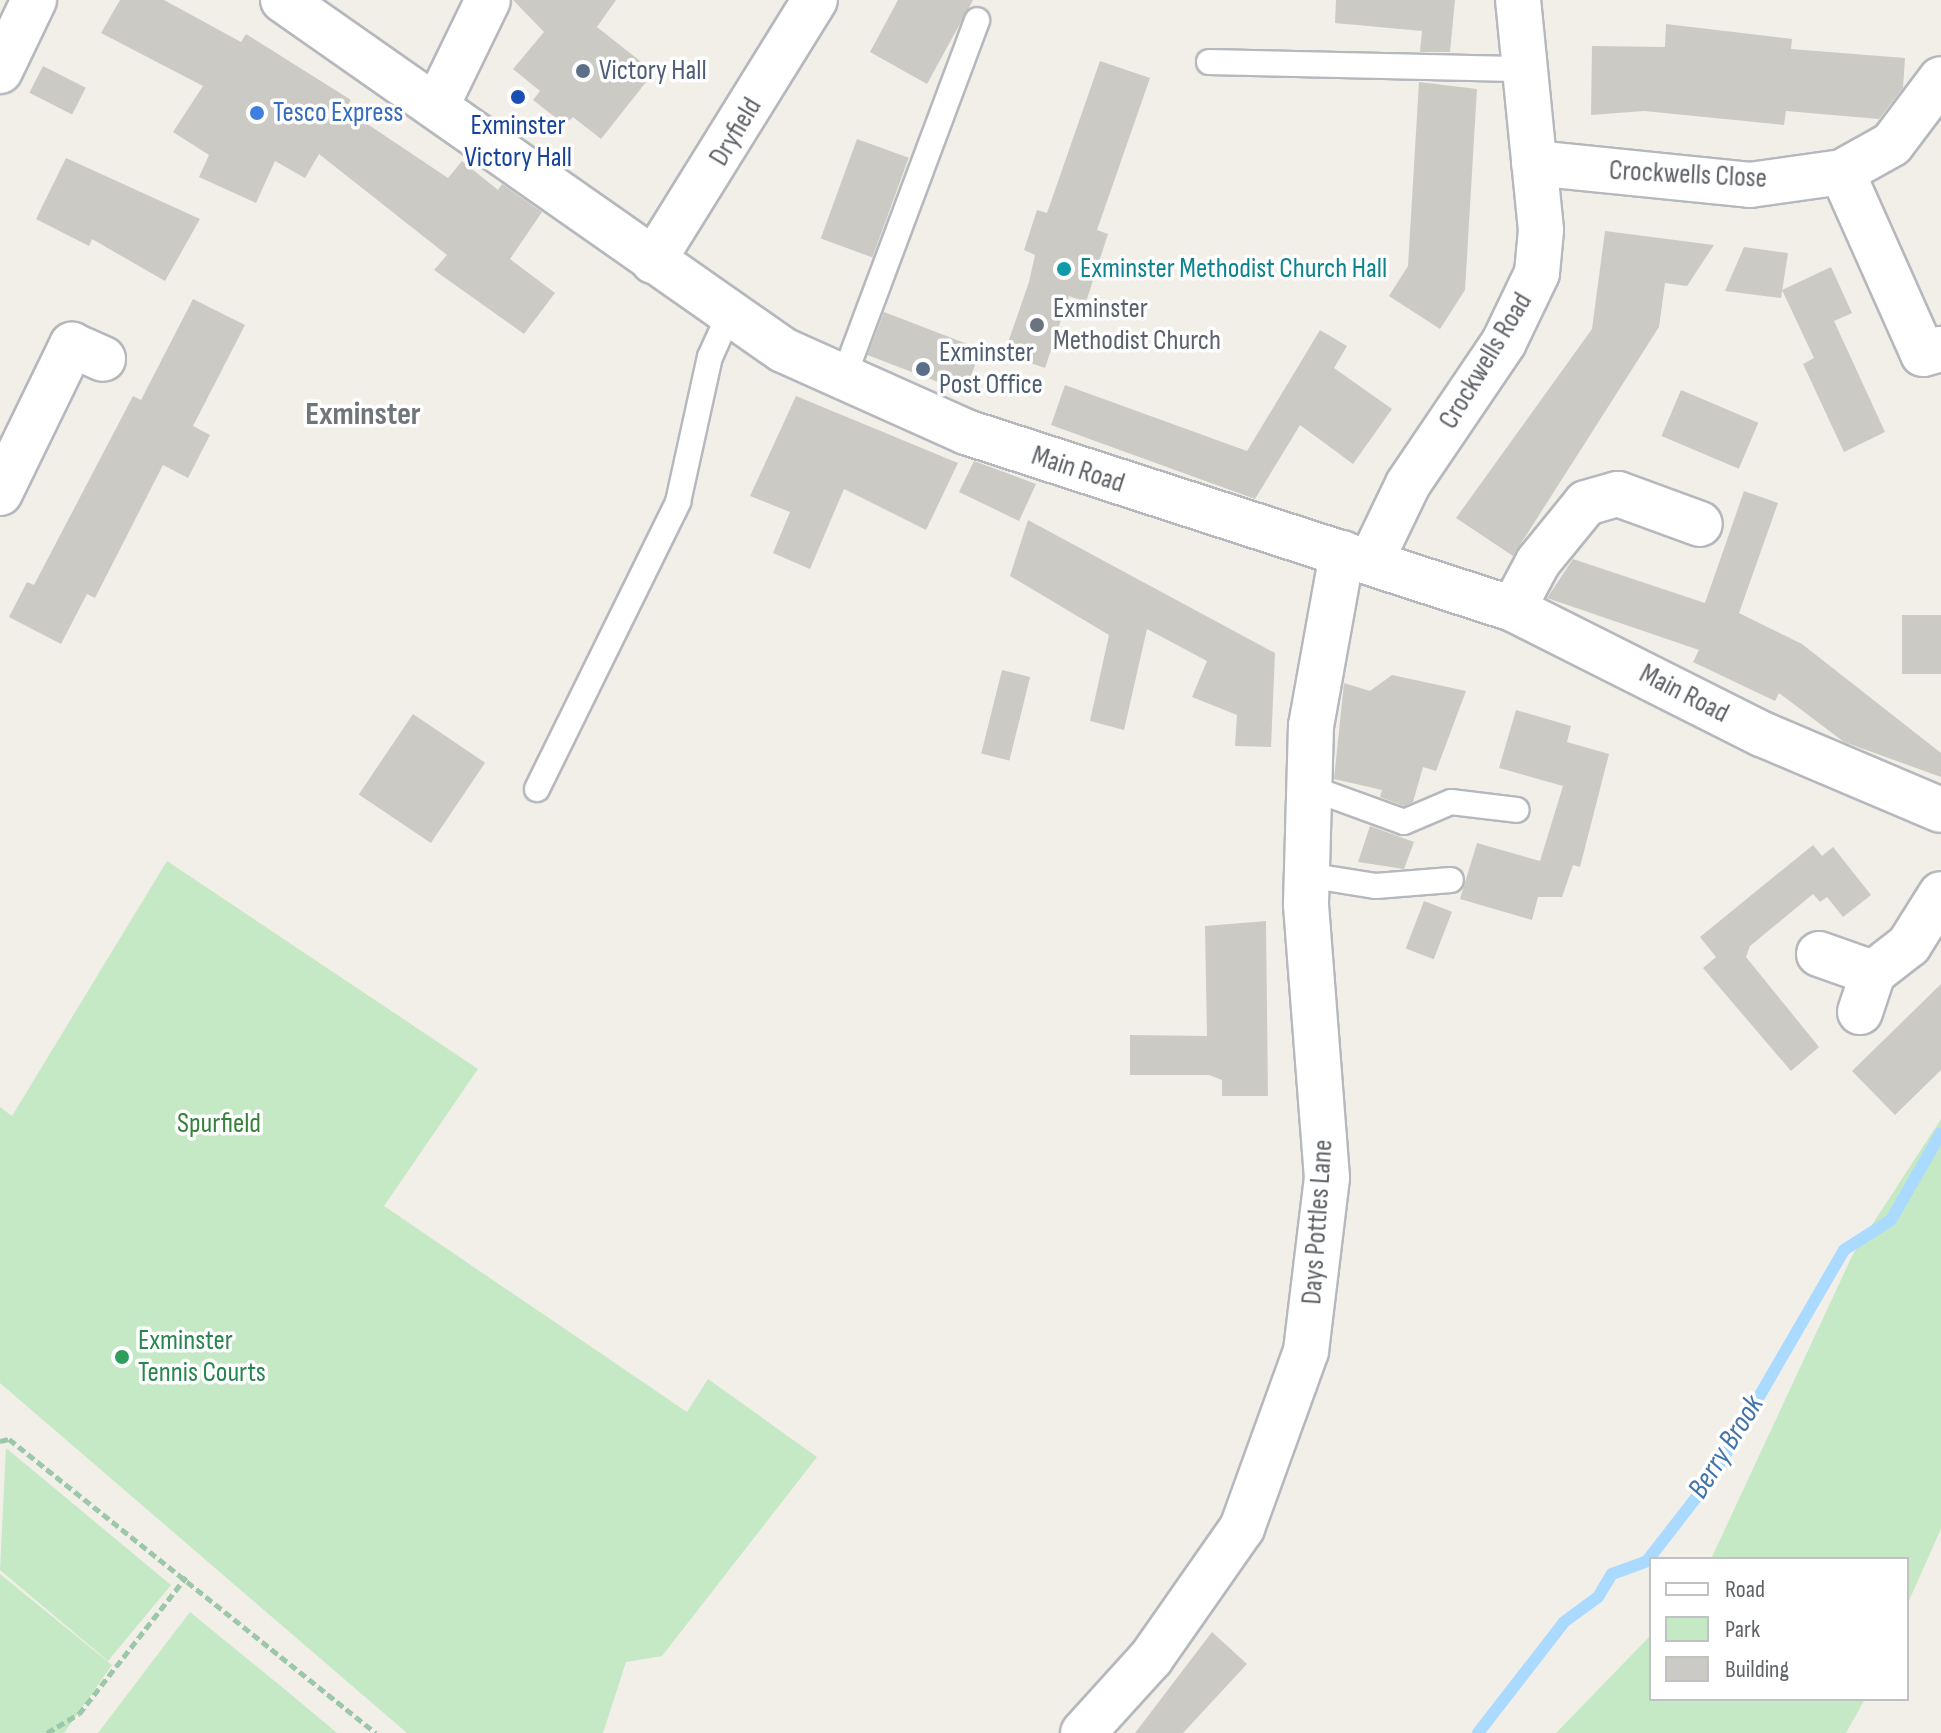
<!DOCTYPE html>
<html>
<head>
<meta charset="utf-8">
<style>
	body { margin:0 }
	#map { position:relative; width:1941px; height:1733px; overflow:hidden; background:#f1efe8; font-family:"Sofia Sans Condensed",sans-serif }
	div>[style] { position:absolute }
	.green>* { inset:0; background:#c5e8c5 }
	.stream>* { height:12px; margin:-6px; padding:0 6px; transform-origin:6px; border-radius:6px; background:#aadaff }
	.building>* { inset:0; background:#cccac5; transform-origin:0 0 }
	.path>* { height:5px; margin-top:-2.5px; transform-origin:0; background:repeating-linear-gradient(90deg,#9cc7a9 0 8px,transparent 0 12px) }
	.roads { filter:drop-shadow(2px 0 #b5b8bc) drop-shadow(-2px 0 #b5b8bc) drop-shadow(0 2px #b5b8bc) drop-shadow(0 -2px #b5b8bc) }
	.service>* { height:24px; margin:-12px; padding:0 12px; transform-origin:12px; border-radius:12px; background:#fff }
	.minor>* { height:44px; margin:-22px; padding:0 22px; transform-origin:22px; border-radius:22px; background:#fff }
	.tertiary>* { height:44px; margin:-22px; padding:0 22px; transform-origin:22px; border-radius:22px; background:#fff }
	.dots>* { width:22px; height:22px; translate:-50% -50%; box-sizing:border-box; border:4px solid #fff; border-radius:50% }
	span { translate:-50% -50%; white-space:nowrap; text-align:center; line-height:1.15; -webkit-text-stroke:7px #fff; paint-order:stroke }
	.service-label { font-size:28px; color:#4e5e75 }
	.left { translate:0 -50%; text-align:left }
	.shop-label { font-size:28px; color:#366cbe }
	.transit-label { font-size:28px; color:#164399 }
	.street-label { font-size:28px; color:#5f6368 }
	.culture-label { font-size:28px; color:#0d838f }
	.worship-label { font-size:28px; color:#5b616d }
	.park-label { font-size:28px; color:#348238 }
	.leisure-label { font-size:28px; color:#27864d }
	.water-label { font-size:30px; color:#4174aa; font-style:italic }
	.quarter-label { font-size:32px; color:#70757a; font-weight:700 }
	.legend { position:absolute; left:1649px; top:1557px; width:260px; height:144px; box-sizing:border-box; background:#fff; border:2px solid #bfc1c3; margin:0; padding:10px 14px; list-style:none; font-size:24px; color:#5f6368 }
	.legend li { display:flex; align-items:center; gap:16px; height:40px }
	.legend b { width:40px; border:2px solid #bfc1c3 }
</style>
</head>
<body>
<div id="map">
	<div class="green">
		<i style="clip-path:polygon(167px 861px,478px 1069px,384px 1206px,687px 1412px,708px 1379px,817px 1457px,662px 1656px,626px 1662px,603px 1733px,407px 1733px,0 1383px,0 1107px,12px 1116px)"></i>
		<i style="clip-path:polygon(1941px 1119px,1941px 1529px,1907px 1605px,1907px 1559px,1711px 1559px,1853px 1254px)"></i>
		<i style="clip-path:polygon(6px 1448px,171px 1585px,108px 1661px,0 1570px)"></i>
		<i style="clip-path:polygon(0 1574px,112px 1665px,64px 1733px,0 1733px)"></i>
		<i style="clip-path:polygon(190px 1612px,288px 1692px,337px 1733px,98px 1733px)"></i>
		<i style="clip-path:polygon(1651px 1635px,1651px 1699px,1865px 1699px,1846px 1733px,1556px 1733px)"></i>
	</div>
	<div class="stream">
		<i style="left:1478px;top:1733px;width:140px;rotate:-52.2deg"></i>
		<i style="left:1564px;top:1622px;width:42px;rotate:-36.3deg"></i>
		<i style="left:1598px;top:1597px;width:27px;rotate:-59deg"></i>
		<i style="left:1612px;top:1574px;width:37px;rotate:-20deg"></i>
		<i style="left:1647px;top:1561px;width:108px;rotate:-52.2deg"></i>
		<i style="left:1713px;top:1476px;width:261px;rotate:-59.9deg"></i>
		<i style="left:1844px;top:1250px;width:56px;rotate:-32.6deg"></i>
		<i style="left:1891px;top:1220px;width:100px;rotate:-60.1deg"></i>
	</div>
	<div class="building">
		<i style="clip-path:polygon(120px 0,164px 0,241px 42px,246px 34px,351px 100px,345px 109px,448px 178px,462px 161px,498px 190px,502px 184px,542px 212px,510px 259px,555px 293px,524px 334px,434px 270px,447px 255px,319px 154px,305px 178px,275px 161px,256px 203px,199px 177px,209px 155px,173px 132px,203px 86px,101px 33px)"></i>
		<i style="clip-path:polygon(513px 0,616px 0,597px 27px,654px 72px,601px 139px,573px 117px,565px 125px,533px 100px,540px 91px,513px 69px,544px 32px)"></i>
		<i style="clip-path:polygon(898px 0,973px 0,927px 84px,870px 52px)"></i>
		<i style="clip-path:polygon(1336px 0,1455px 0,1450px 52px,1420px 52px,1422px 31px,1335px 23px)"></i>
		<i style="clip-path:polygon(1666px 24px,1792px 39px,1791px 49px,1905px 58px,1903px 88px,1879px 119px,1786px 111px,1784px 125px,1644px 111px,1591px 115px,1592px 46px,1665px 47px)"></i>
		<i style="clip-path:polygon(1100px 61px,1150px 78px,1097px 230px,1108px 234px,1086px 302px,1069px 296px,1045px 368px,1004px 354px,1029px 282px,1035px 255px,1024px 250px,1037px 210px,1047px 213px)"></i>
		<i style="left:43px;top:66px;width:48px;height:30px;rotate:27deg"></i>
		<i style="clip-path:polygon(1419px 82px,1477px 89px,1465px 290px,1440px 329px,1389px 296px,1408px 266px)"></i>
		<i style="left:857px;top:139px;width:55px;height:106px;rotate:20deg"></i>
		<i style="clip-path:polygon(66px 158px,200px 219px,165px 281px,92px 239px,89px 246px,36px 219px)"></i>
		<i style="clip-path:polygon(1605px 231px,1714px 245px,1687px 286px,1665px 283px,1659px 327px,1513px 556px,1456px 518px,1592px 329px)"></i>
		<i style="clip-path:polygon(1744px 247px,1788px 253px,1781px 298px,1725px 291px)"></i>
		<i style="clip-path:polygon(1831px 267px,1852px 313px,1834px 321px,1885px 432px,1844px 452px,1803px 364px,1814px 358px,1782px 290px)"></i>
		<i style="clip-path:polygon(193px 299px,245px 325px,193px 426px,210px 435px,188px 478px,163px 465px,95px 598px,87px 594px,61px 644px,9px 617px,27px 582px,34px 585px,133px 396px,141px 400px)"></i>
		<i style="left:884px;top:312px;width:104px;height:46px;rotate:21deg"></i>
		<i style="clip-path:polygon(1320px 330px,1347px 346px,1334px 368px,1392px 409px,1353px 464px,1300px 425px,1255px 499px,1051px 425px,1065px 385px,1247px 451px)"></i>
		<i style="left:1681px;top:390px;width:84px;height:50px;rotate:23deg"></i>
		<i style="clip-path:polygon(796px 396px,958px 463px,926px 530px,844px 489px,810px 569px,773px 553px,790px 512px,750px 496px)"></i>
		<i style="clip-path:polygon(974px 461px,1036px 484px,1019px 521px,959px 492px)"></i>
		<i style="clip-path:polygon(1744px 491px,1778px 503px,1739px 613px,1802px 644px,1941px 753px,1941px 777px,1844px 742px,1779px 693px,1775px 701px,1693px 662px,1699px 650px,1547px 598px,1573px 559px,1705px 603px)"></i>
		<i style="clip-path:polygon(1028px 520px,1275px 653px,1271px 747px,1235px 746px,1237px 715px,1192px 697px,1207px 661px,1147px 629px,1124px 730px,1090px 721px,1109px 635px,1010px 576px)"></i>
		<i style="left:1941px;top:615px;width:59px;height:39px;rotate:90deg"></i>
		<i style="left:1002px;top:670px;width:29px;height:86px;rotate:14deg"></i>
		<i style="clip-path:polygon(1392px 675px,1466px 691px,1436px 771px,1423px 767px,1413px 802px,1404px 806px,1380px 797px,1382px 790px,1334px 779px,1344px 683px,1370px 691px)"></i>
		<i style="clip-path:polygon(1516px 710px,1571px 726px,1567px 742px,1609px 754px,1580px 867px,1573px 865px,1562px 897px,1538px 897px,1532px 920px,1460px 899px,1477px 843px,1540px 861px,1563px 786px,1499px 768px)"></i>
		<i style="left:413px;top:714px;width:87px;height:97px;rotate:34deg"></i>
		<i style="clip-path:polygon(1370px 826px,1414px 842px,1404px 869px,1358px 862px)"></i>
		<i style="clip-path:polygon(1813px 845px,1822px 856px,1833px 847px,1871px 895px,1843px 917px,1827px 897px,1820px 902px,1813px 894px,1750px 946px,1746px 957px,1819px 1047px,1791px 1071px,1703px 968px,1716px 957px,1700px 937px)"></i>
		<i style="left:1424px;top:901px;width:30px;height:51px;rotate:21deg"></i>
		<i style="clip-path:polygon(1266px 921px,1268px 1096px,1222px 1096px,1222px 1080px,1209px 1075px,1130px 1075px,1130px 1035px,1207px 1036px,1205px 926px)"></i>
		<i style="clip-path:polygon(1941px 984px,1941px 1070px,1895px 1115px,1852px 1071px)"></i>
		<i style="clip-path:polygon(1212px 1632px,1247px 1664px,1183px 1733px,1135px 1733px)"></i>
	</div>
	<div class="path">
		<i style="left:0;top:1441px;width:9px;rotate:-13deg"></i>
		<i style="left:9px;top:1439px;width:470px;rotate:38.7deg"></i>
		<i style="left:47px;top:1733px;width:37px;rotate:-31deg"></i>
		<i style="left:79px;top:1714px;width:174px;rotate:-52deg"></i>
	</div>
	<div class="roads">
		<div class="service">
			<i style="left:1209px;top:62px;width:316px;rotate:1.3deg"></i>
			<i style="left:843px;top:379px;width:383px;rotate:-69.5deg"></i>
			<i style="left:1308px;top:787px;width:102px;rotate:20deg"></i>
			<i style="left:1404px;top:822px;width:51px;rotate:-23.1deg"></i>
			<i style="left:1451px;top:802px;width:66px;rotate:6.9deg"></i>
			<i style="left:537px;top:789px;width:320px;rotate:-63.8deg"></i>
			<i style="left:678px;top:502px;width:148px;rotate:-77.6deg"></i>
			<i style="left:710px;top:357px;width:44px;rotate:-65.8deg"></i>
			<i style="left:1307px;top:875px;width:70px;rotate:9.1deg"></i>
			<i style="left:1376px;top:886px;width:75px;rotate:-4.6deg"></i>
		</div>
		<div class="minor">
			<i style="left:0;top:71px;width:79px;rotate:-64.4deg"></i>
			<i style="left:438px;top:103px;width:114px;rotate:-64.1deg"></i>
			<i style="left:1534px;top:163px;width:217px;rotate:5.8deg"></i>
			<i style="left:1750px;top:185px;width:93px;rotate:-8deg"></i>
			<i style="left:1842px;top:172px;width:57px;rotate:-29.2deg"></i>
			<i style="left:1892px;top:144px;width:81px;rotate:-53deg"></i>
			<i style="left:1842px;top:172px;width:199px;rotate:66deg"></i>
			<i style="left:1923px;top:354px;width:19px;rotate:-16deg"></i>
			<i style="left:653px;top:261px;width:307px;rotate:-58.2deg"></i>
			<i style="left:0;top:493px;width:165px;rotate:-64.1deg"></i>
			<i style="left:72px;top:345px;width:34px;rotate:24deg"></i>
			<i style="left:1371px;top:561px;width:85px;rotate:-64.3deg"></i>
			<i style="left:1408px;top:484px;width:171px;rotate:-55.9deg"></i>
			<i style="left:1504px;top:342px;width:76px;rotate:-64.4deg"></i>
			<i style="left:1537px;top:273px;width:43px;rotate:-84.7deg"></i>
			<i style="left:1541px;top:230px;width:231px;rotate:-95.7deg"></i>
			<i style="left:1513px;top:609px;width:53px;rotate:-62deg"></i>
			<i style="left:1538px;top:562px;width:76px;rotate:-50.9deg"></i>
			<i style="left:1586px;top:503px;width:33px;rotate:-16deg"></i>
			<i style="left:1618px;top:494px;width:87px;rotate:20.1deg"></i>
			<i style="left:1819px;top:954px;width:57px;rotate:19.4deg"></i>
			<i style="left:1873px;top:973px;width:46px;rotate:-37.9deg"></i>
			<i style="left:1909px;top:945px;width:60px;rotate:-57.9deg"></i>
			<i style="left:1860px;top:1012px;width:41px;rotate:-71.6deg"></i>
			<i style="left:1083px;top:1733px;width:101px;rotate:-47.8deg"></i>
			<i style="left:1151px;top:1658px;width:159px;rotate:-55deg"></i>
			<i style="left:1242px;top:1528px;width:188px;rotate:-70.1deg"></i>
			<i style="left:1306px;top:1351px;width:174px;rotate:-83.1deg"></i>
			<i style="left:1327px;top:1178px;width:275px;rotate:-94.4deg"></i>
			<i style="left:1306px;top:904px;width:178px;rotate:-88.4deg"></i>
			<i style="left:1311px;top:726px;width:176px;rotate:-79.8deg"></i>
		</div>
		<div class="tertiary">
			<i style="left:283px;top:0;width:610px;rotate:34.99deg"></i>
			<i style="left:783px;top:350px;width:201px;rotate:24.1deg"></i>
			<i style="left:966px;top:432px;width:575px;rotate:17.93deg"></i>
			<i style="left:1513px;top:609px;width:279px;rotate:26.7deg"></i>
			<i style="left:1762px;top:734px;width:194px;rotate:23deg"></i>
		</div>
	</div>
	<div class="dots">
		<i style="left:583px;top:71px;background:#5c6f8a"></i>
		<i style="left:518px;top:97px;background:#1a4fb4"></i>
		<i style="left:257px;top:113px;background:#3f7fe0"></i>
		<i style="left:1064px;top:269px;background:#0f9aa8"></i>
		<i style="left:1037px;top:325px;background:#6b7280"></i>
		<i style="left:923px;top:369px;background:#5c6f8a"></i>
		<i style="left:122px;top:1357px;background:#2e9e5b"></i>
	</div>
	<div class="service-label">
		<span class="left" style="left:599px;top:71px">Victory Hall</span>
		<span class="left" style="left:939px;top:369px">Exminster<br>Post Office</span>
	</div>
	<div class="shop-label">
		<span class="left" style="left:273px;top:113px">Tesco Express</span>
	</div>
	<div class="transit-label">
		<span style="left:518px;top:142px">Exminster<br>Victory Hall</span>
	</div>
	<div class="street-label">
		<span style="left:736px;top:132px;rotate:-59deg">Dryfield</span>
		<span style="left:1688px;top:175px;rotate:3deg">Crockwells Close</span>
		<span style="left:1486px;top:361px;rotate:-59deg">Crockwells Road</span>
		<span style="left:1078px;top:470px;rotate:18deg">Main Road</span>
		<span style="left:1684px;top:694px;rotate:27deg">Main Road</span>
		<span style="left:1318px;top:1222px;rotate:-86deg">Days Pottles Lane</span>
	</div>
	<div class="culture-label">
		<span class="left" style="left:1080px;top:269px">Exminster Methodist Church Hall</span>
	</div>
	<div class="worship-label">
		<span class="left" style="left:1053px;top:325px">Exminster<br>Methodist Church</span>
	</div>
	<div class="park-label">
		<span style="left:219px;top:1124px">Spurfield</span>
	</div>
	<div class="leisure-label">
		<span class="left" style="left:138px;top:1357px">Exminster<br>Tennis Courts</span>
	</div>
	<div class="water-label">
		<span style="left:1726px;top:1447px;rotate:-58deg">Berry Brook</span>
	</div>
	<div class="quarter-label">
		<span style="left:363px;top:415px">Exminster</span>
	</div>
	<ul class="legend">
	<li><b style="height:10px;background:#fff"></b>Road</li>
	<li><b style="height:22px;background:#c5e8c5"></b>Park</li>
	<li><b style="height:22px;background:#cccac5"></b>Building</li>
	</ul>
</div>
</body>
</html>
